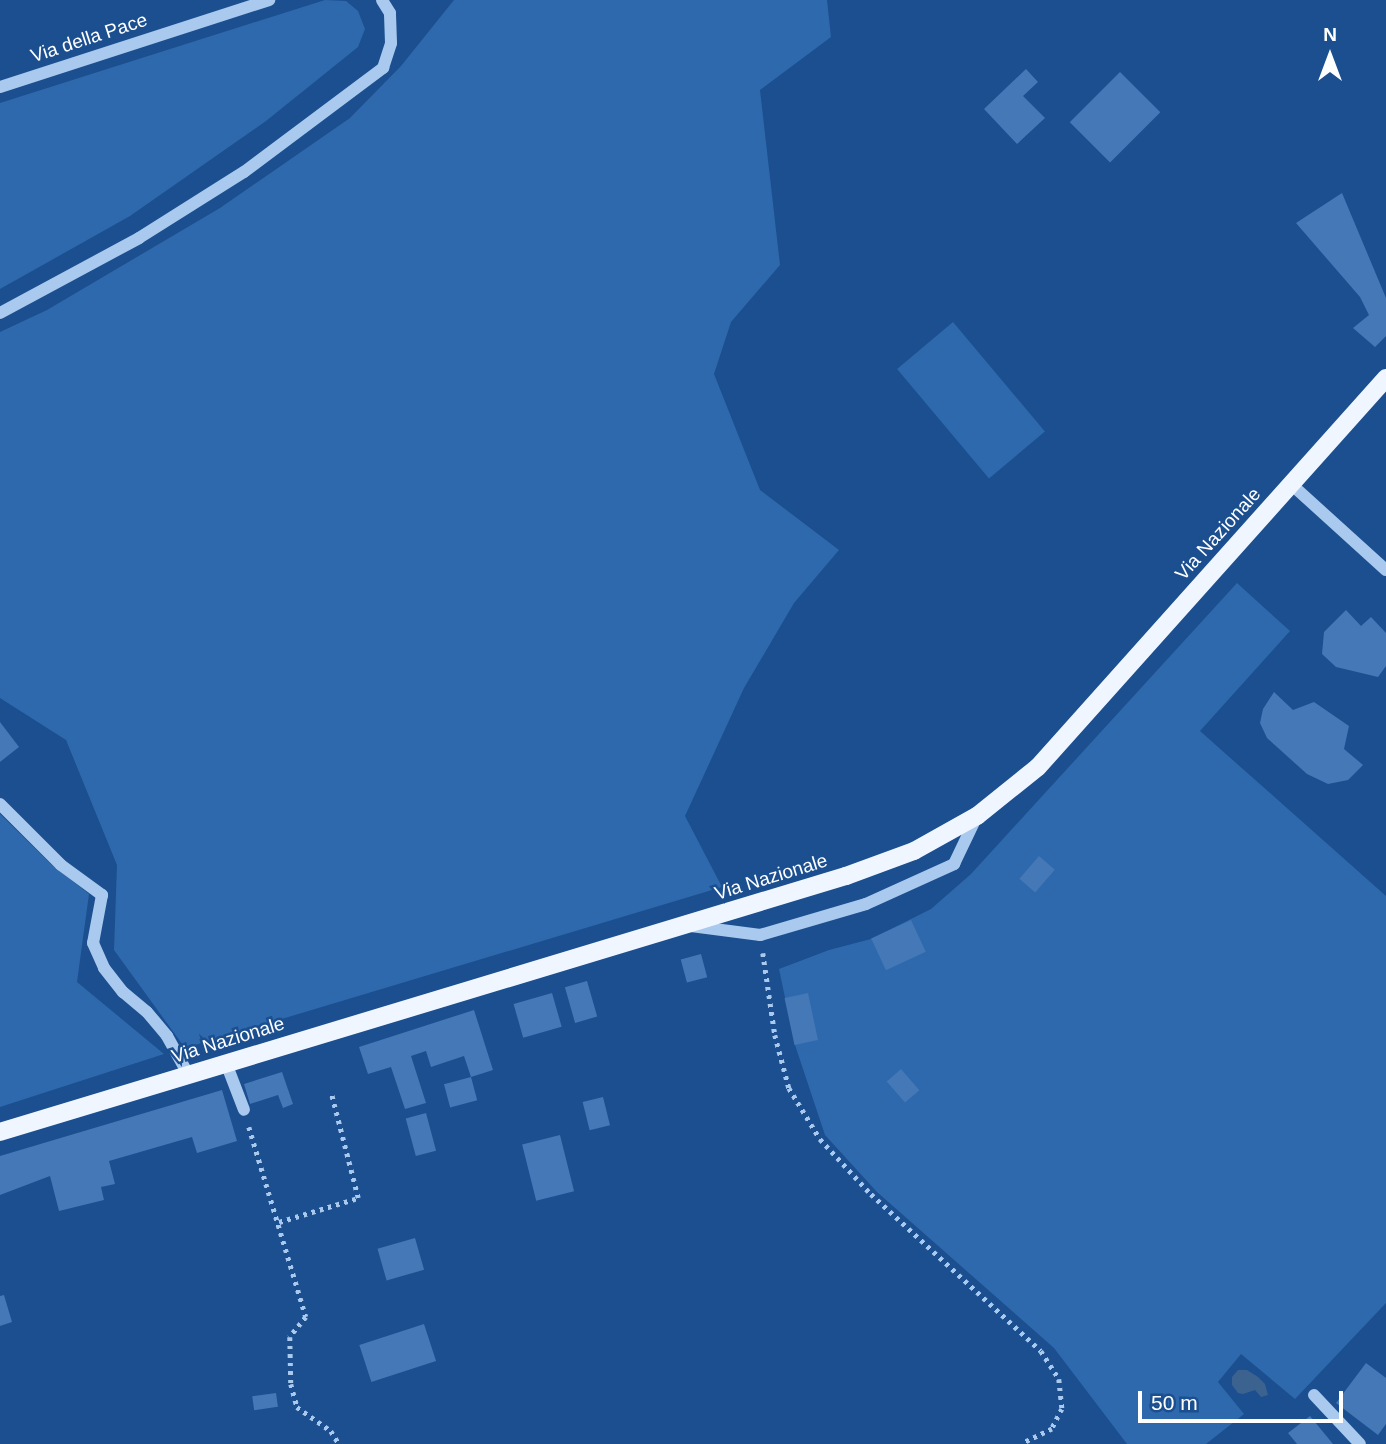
<!DOCTYPE html>
<html>
<head>
<meta charset="utf-8">
<style>
	body { margin:0 }
	#map { position:relative; width:1386px; height:1444px; overflow:hidden; background:#1b4f8f; font-family:Arial,sans-serif }
	div>[style] { position:absolute }
	.green>* { inset:0; background:#2e69ad; transform-origin:0 0 }
	.water>* { inset:0; background:#3c6290 }
	.building>* { inset:0; background:#4478b7; transform-origin:0 0 }
	.path>* { height:4.5px; margin-top:-2.25px; transform-origin:0; background:repeating-linear-gradient(90deg,#a9c9ee 0 3.5px,transparent 0 8.5px) }
	.minor>* { height:12px; margin:-6px; padding:0 6px; transform-origin:6px; border-radius:6px; background:#a9c9ee }
	.major>* { height:18px; margin:-9px; padding:0 9px; transform-origin:9px; border-radius:9px; background:#f0f6ff }
	span { translate:-50% -50%; white-space:nowrap; text-align:center; line-height:1.15; -webkit-text-stroke:5px #1b4f8f; paint-order:stroke }
	.street-label { font-size:19px; color:#fff }
	.north { position:absolute; left:1295px; top:21px; width:70px; height:70px; -webkit-text-stroke:5px #1b4f8f; paint-order:stroke; rotate:0deg; font-size:19px; font-weight:700; line-height:28px; text-align:center; color:#fff }
	.north::after { content:''; display:block; margin:auto; width:24px; height:32px; background:#fff; clip-path:polygon(50% 0,100% 100%,50% 72%,0 100%) }
	.scale { position:absolute; left:1138px; top:1391px; width:205px; height:32px; box-sizing:border-box; border:4px solid #fff; border-top:0; padding-left:9px; font-size:21px; line-height:24px; white-space:nowrap; color:#fff; -webkit-text-stroke:5px #1b4f8f; paint-order:stroke }
</style>
</head>
<body>
<div id="map">
	<div class="green">
		<i style="clip-path:polygon(325px 0,346px 1px,358px 11px,365px 29px,358px 47px,266px 121px,130px 216px,0 289px,0 103px)"></i>
		<i style="clip-path:polygon(454px 0,827px 0,831px 37px,760px 90px,780px 265px,731px 322px,714px 374px,760px 490px,839px 550px,794px 603px,744px 688px,685px 816px,722px 887px,185px 1048px,114px 950px,117px 865px,66px 740px,0 698px,0 332px,47px 310px,220px 208px,350px 118px,401px 66px)"></i>
		<i style="left:953px;top:322px;width:143px;height:73px;rotate:50deg"></i>
		<i style="clip-path:polygon(1237px 583px,1290px 631px,1200px 731px,1386px 896px,1386px 1303px,1295px 1399px,1241px 1354px,1218px 1382px,1244px 1414px,1206px 1444px,1127px 1444px,1054px 1348px,877px 1192px,825px 1135px,795px 1045px,779px 969px,829px 950px,871px 939px,931px 909px,971px 874px)"></i>
		<i style="clip-path:polygon(0 814px,51px 864px,89px 894px,77px 982px,164px 1054px,0 1107px)"></i>
	</div>
	<div class="water">
		<i style="clip-path:polygon(1238px 1370px,1247px 1370px,1258px 1377px,1265px 1384px,1268px 1395px,1261px 1397px,1255px 1390px,1243px 1394px,1238px 1393px,1232px 1385px,1232px 1377px)"></i>
	</div>
	<div class="building">
		<i style="clip-path:polygon(1026px 69px,1038px 82px,1023px 96px,1045px 118px,1017px 144px,984px 109px)"></i>
		<i style="left:1120px;top:72px;width:57px;height:71px;rotate:45deg"></i>
		<i style="clip-path:polygon(1342px 193px,1386px 298px,1386px 336px,1375px 347px,1353px 328px,1369px 315px,1360px 297px,1296px 223px)"></i>
		<i style="clip-path:polygon(1346px 610px,1361px 626px,1371px 617px,1386px 633px,1386px 666px,1378px 677px,1336px 667px,1322px 654px,1324px 632px)"></i>
		<i style="clip-path:polygon(1274px 692px,1293px 710px,1314px 702px,1349px 726px,1344px 749px,1363px 765px,1348px 780px,1328px 784px,1307px 774px,1267px 738px,1260px 723px,1263px 709px)"></i>
		<i style="clip-path:polygon(0 722px,19px 747px,0 762px)"></i>
		<i style="left:1039px;top:856px;width:21px;height:30px;rotate:41deg"></i>
		<i style="left:911px;top:920px;width:35px;height:44px;rotate:65deg"></i>
		<i style="left:701px;top:954px;width:24px;height:21px;rotate:75deg"></i>
		<i style="left:587px;top:981px;width:37px;height:23px;rotate:74deg"></i>
		<i style="left:552px;top:993px;width:35px;height:40px;rotate:74deg"></i>
		<i style="left:808px;top:993px;width:48px;height:24px;rotate:78deg"></i>
		<i style="clip-path:polygon(474px 1010px,493px 1070px,471px 1077px,464px 1056px,431px 1067px,426px 1051px,411px 1056px,426px 1103px,405px 1109px,391px 1067px,368px 1074px,359px 1047px)"></i>
		<i style="left:901px;top:1069px;width:28px;height:19px;rotate:49deg"></i>
		<i style="clip-path:polygon(282px 1072px,293px 1104px,283px 1108px,278px 1095px,250px 1104px,244px 1084px)"></i>
		<i style="left:471px;top:1077px;width:24px;height:28px;rotate:75deg"></i>
		<i style="clip-path:polygon(222px 1090px,237px 1141px,197px 1153px,192px 1137px,109px 1161px,115px 1184px,101px 1187px,104px 1200px,59px 1211px,50px 1176px,0 1195px,0 1156px)"></i>
		<i style="left:603px;top:1097px;width:29px;height:21px;rotate:76deg"></i>
		<i style="left:426px;top:1113px;width:39px;height:21px;rotate:75deg"></i>
		<i style="left:560px;top:1135px;width:58px;height:39px;rotate:76deg"></i>
		<i style="left:415px;top:1238px;width:33px;height:39px;rotate:74deg"></i>
		<i style="clip-path:polygon(4px 1295px,12px 1322px,0 1326px,0 1296px)"></i>
		<i style="left:424px;top:1324px;width:39px;height:68px;rotate:72deg"></i>
		<i style="clip-path:polygon(1366px 1363px,1386px 1378px,1386px 1424px,1378px 1435px,1336px 1403px)"></i>
		<i style="left:276px;top:1393px;width:14px;height:24px;rotate:82deg"></i>
		<i style="clip-path:polygon(1310px 1416px,1333px 1444px,1297px 1444px,1288px 1433px)"></i>
	</div>
	<div class="path">
		<i style="left:763px;top:953px;width:83px;rotate:81.7deg"></i>
		<i style="left:775px;top:1035px;width:55px;rotate:75.2deg"></i>
		<i style="left:789px;top:1088px;width:60px;rotate:58.7deg"></i>
		<i style="left:820px;top:1139px;width:75px;rotate:47.2deg"></i>
		<i style="left:871px;top:1194px;width:231px;rotate:42.7deg"></i>
		<i style="left:1041px;top:1351px;width:33px;rotate:57deg"></i>
		<i style="left:1059px;top:1379px;width:30px;rotate:84deg"></i>
		<i style="left:1062px;top:1409px;width:22px;rotate:117deg"></i>
		<i style="left:1052px;top:1429px;width:32px;rotate:154deg"></i>
		<i style="left:249px;top:1127px;width:198px;rotate:73.3deg"></i>
		<i style="left:306px;top:1317px;width:26px;rotate:129deg"></i>
		<i style="left:290px;top:1337px;width:47px;rotate:88.8deg"></i>
		<i style="left:291px;top:1384px;width:24px;rotate:75deg"></i>
		<i style="left:297px;top:1407px;width:42px;rotate:35.2deg"></i>
		<i style="left:331px;top:1431px;width:15px;rotate:58deg"></i>
		<i style="left:279px;top:1222px;width:83px;rotate:-16.9deg"></i>
		<i style="left:358px;top:1198px;width:108px;rotate:-104.4deg"></i>
	</div>
	<div class="minor">
		<i style="left:0;top:87px;width:283px;rotate:-17.9deg"></i>
		<i style="left:0;top:313px;width:158px;rotate:-28.3deg"></i>
		<i style="left:139px;top:238px;width:124px;rotate:-32.2deg"></i>
		<i style="left:244px;top:172px;width:174px;rotate:-36.8deg"></i>
		<i style="left:383px;top:68px;width:26px;rotate:-72deg"></i>
		<i style="left:391px;top:43px;width:30px;rotate:-92deg"></i>
		<i style="left:390px;top:13px;width:15px;rotate:-122deg"></i>
		<i style="left:1291px;top:484px;width:128px;rotate:42.2deg"></i>
		<i style="left:0;top:804px;width:86px;rotate:45deg"></i>
		<i style="left:61px;top:865px;width:51px;rotate:36.2deg"></i>
		<i style="left:102px;top:895px;width:49px;rotate:100.6deg"></i>
		<i style="left:93px;top:943px;width:27px;rotate:66deg"></i>
		<i style="left:104px;top:968px;width:31px;rotate:52deg"></i>
		<i style="left:123px;top:992px;width:31px;rotate:40deg"></i>
		<i style="left:147px;top:1012px;width:31px;rotate:50deg"></i>
		<i style="left:167px;top:1036px;width:43px;rotate:61.1deg"></i>
		<i style="left:691px;top:926px;width:70px;rotate:7.4deg"></i>
		<i style="left:760px;top:935px;width:110px;rotate:-16.3deg"></i>
		<i style="left:866px;top:904px;width:97px;rotate:-24.4deg"></i>
		<i style="left:954px;top:864px;width:53px;rotate:-64.4deg"></i>
		<i style="left:226px;top:1063px;width:50px;rotate:69deg"></i>
		<i style="left:1314px;top:1395px;width:67px;rotate:46.8deg"></i>
	</div>
	<div class="major">
		<i style="left:0;top:1132px;width:884px;rotate:-16.84deg"></i>
		<i style="left:846px;top:876px;width:72px;rotate:-20.2deg"></i>
		<i style="left:914px;top:851px;width:72px;rotate:-29.1deg"></i>
		<i style="left:977px;top:816px;width:78px;rotate:-38.8deg"></i>
		<i style="left:1038px;top:767px;width:522px;rotate:-48.18deg"></i>
	</div>
	<div class="street-label">
		<span style="left:89px;top:38px;rotate:-18deg">Via della Pace</span>
		<span style="left:1218px;top:534px;rotate:-48deg">Via Nazionale</span>
		<span style="left:771px;top:877px;rotate:-17deg">Via Nazionale</span>
		<span style="left:228px;top:1040px;rotate:-17deg">Via Nazionale</span>
	</div>
	<div class="north">N</div>
	<div class="scale">50 m</div>
</div>
</body>
</html>
